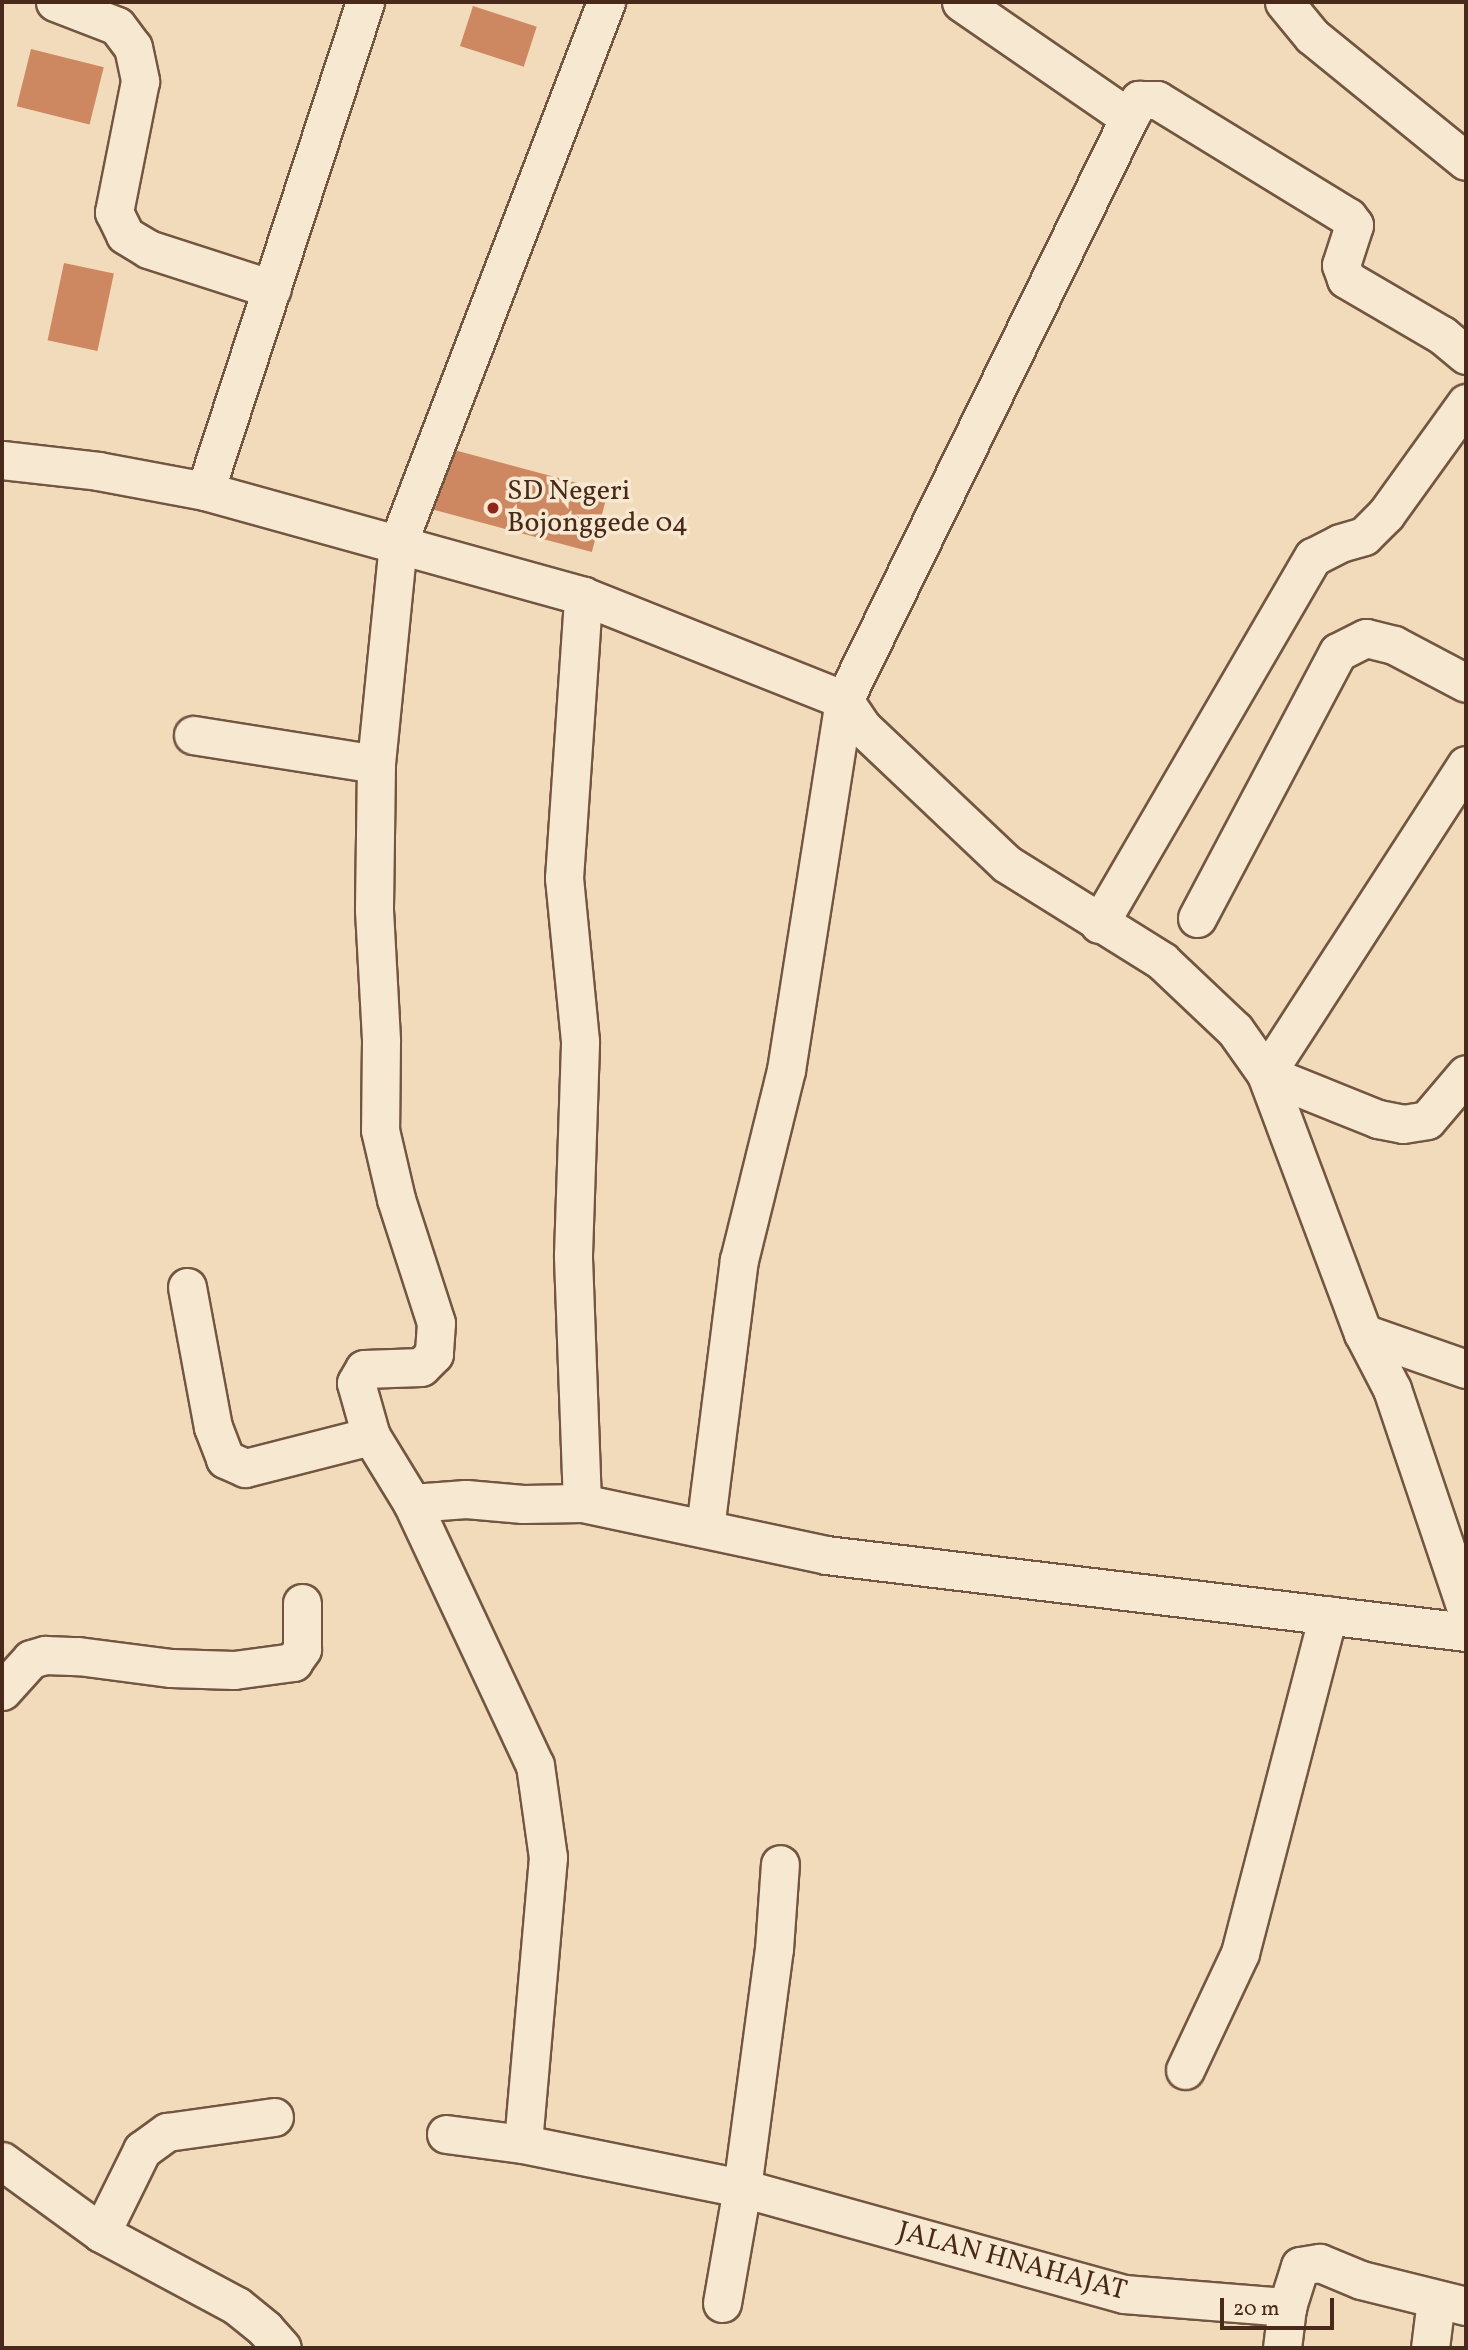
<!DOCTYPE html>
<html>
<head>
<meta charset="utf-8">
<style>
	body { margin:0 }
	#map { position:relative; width:1468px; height:2350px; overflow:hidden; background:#f2dbba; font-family:Vollkorn,serif }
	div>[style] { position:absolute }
	.building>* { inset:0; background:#ce8861; transform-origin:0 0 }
	.roads { filter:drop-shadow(2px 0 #735641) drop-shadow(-2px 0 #735641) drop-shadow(0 2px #735641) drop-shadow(0 -2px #735641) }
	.minor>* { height:37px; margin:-18.5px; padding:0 18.5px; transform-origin:18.5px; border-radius:18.5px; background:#f7e8d2 }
	.dots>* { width:19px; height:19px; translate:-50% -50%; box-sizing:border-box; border:4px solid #f7e8d2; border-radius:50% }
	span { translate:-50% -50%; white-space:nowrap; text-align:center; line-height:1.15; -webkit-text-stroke:7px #f7e8d2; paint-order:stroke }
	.poi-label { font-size:28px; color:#492919 }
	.left { translate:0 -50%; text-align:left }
	.street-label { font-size:28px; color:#492919 }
	.frame { position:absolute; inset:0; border:4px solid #492919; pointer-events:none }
	.scale { position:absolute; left:1220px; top:2298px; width:114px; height:32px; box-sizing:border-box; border:4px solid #492919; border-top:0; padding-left:9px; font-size:21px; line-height:24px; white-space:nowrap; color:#492919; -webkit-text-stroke:5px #f7e8d2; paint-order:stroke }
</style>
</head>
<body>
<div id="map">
	<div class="building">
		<i style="left:473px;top:6px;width:67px;height:42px;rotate:18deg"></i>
		<i style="left:31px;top:49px;width:75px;height:59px;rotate:14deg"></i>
		<i style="left:64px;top:263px;width:51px;height:79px;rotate:12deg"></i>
		<i style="left:443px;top:447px;width:171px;height:63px;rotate:15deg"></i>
	</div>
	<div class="roads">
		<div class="minor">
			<i style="left:55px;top:2px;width:66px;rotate:21.2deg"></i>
			<i style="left:117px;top:26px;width:26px;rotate:53deg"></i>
			<i style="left:133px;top:47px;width:35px;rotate:78deg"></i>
			<i style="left:140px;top:81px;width:134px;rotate:101.2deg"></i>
			<i style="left:114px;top:212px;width:25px;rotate:64deg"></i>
			<i style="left:125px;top:235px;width:27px;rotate:31deg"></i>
			<i style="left:148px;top:249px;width:130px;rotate:17.9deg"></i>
			<i style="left:606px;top:2px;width:580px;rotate:111.03deg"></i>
			<i style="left:398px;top:543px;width:222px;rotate:95.7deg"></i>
			<i style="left:376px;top:764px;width:146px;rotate:90.8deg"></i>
			<i style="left:374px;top:910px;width:131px;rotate:86.9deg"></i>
			<i style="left:381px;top:1041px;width:89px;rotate:90.6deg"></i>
			<i style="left:380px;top:1130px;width:71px;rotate:76.9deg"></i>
			<i style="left:396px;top:1199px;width:130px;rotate:72.1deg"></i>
			<i style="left:436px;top:1323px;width:31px;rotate:94deg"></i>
			<i style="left:434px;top:1354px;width:18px;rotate:135deg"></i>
			<i style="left:421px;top:1367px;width:57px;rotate:178deg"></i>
			<i style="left:364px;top:1369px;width:16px;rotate:120deg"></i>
			<i style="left:356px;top:1383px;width:55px;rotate:74.2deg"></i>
			<i style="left:371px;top:1436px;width:79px;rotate:58.5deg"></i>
			<i style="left:412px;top:1503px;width:54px;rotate:-4.2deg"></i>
			<i style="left:466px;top:1499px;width:57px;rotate:5deg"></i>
			<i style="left:523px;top:1504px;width:59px;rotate:-1deg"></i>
			<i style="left:582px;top:1503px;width:249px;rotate:12deg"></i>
			<i style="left:826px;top:1555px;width:645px;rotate:6.86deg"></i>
			<i style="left:961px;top:2px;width:204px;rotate:34.6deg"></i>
			<i style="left:1129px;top:118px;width:21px;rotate:-61deg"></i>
			<i style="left:1139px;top:100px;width:18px"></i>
			<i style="left:1157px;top:100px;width:224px;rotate:31.5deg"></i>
			<i style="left:1348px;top:217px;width:10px;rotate:53deg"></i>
			<i style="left:1354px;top:225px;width:42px;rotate:108deg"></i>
			<i style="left:1341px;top:265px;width:15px;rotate:70deg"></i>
			<i style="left:1346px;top:279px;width:111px;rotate:30.3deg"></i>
			<i style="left:1442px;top:335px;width:31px;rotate:40deg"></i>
			<i style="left:1284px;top:2px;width:44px;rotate:50.5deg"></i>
			<i style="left:1312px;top:36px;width:198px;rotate:39.1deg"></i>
			<i style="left:2px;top:460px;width:97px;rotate:6.5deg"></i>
			<i style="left:98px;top:471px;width:109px;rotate:10.6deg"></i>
			<i style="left:205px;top:491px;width:392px;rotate:15.5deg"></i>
			<i style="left:583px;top:596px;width:281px;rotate:21.7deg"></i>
			<i style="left:844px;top:700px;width:32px;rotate:56deg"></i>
			<i style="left:862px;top:727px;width:199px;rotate:43.4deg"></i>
			<i style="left:1007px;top:864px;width:183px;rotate:32deg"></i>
			<i style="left:1162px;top:961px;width:100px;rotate:43.4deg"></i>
			<i style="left:1235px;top:1030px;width:54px;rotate:54.8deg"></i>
			<i style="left:1266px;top:1074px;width:277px;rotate:69.5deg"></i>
			<i style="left:1363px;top:1333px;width:63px;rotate:62.6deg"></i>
			<i style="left:1392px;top:1389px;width:232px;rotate:71.4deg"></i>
			<i style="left:205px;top:491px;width:515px;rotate:-71.88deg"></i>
			<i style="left:193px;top:735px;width:185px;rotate:9deg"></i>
			<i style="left:1197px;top:918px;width:301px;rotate:-62.1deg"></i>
			<i style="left:1338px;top:652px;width:31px;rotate:-27deg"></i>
			<i style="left:1366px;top:638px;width:29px;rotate:14deg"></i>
			<i style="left:1394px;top:645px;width:81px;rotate:27.8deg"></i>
			<i style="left:1099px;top:924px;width:425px;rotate:-59.8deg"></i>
			<i style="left:1313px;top:557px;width:30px;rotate:-27deg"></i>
			<i style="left:1340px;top:543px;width:25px;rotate:-16deg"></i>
			<i style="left:1364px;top:536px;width:31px;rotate:-45deg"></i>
			<i style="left:1386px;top:514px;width:137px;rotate:-54.2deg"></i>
			<i style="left:1266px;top:1074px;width:368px;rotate:-57.1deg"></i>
			<i style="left:1266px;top:1074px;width:121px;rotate:21.9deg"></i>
			<i style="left:1378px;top:1119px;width:25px;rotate:11deg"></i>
			<i style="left:1403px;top:1124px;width:24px;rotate:-9deg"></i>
			<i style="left:1427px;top:1120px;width:60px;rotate:-49.7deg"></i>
			<i style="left:187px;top:1287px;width:142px;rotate:79.5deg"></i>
			<i style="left:213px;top:1427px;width:34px;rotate:69deg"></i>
			<i style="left:225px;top:1459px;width:22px;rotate:24deg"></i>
			<i style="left:245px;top:1468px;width:130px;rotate:-14.3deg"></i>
			<i style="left:1363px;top:1333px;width:109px;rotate:19.3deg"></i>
			<i style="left:412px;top:1503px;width:289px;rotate:64.9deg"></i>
			<i style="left:535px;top:1765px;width:93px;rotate:82deg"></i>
			<i style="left:548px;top:1857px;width:288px;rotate:95deg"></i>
			<i style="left:582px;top:1503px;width:248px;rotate:-92.1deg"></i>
			<i style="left:573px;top:1255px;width:214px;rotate:-88.1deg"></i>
			<i style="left:580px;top:1041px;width:164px;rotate:-95.6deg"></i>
			<i style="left:564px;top:878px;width:283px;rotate:-86.1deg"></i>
			<i style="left:705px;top:1528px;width:270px;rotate:-82.8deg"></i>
			<i style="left:739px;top:1260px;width:196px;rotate:-76.1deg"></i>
			<i style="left:786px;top:1070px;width:375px;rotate:-81.1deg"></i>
			<i style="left:844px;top:700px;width:648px;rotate:-63.91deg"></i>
			<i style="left:2px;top:1691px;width:43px;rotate:-47.8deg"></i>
			<i style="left:31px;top:1659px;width:15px;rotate:-16deg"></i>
			<i style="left:45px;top:1655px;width:33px;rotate:2deg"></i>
			<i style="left:78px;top:1656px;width:94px;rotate:7.4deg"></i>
			<i style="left:171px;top:1668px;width:63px;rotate:1.8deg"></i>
			<i style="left:234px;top:1670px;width:60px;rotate:-7.7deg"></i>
			<i style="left:293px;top:1662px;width:16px;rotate:-55deg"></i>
			<i style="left:302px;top:1649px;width:46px;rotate:-90deg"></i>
			<i style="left:1185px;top:2070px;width:129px;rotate:-64.8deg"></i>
			<i style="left:1240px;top:1953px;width:349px;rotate:-75.4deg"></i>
			<i style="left:446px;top:2134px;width:78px;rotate:7.4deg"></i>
			<i style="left:523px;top:2144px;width:223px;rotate:11.4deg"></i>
			<i style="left:742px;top:2188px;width:396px;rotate:15.5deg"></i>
			<i style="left:1124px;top:2294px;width:164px;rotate:4.6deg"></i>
			<i style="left:2px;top:2161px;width:122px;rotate:36deg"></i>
			<i style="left:101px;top:2233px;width:154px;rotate:28.2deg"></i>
			<i style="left:237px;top:2306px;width:36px;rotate:39deg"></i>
			<i style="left:265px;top:2329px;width:25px;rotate:48deg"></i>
			<i style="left:101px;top:2233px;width:93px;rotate:-63.7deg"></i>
			<i style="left:142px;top:2150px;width:31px;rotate:-36deg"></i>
			<i style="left:167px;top:2132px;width:108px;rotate:-8deg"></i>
			<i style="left:722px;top:2303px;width:117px;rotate:-80.1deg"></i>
			<i style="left:742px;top:2188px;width:241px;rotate:-82.4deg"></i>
			<i style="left:774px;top:1949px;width:85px;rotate:-86deg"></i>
			<i style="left:1282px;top:2348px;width:41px;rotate:-83deg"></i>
			<i style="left:1287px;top:2307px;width:43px;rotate:-72.4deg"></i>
			<i style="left:1300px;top:2266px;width:20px;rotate:-9deg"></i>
			<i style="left:1320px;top:2263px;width:44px;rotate:22.5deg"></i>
			<i style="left:1361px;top:2280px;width:108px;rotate:13.9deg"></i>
			<i style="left:1430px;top:2348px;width:48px;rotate:-82.9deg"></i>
		</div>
	</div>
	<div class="dots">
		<i style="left:493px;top:508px;background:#8f2418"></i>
	</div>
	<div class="poi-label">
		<span class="left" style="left:507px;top:508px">SD Negeri<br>Bojonggede 04</span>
	</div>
	<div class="street-label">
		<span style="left:1012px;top:2262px;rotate:15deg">JALAN HNAHAJAT</span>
	</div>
	<div class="frame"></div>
	<div class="scale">20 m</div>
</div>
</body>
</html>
